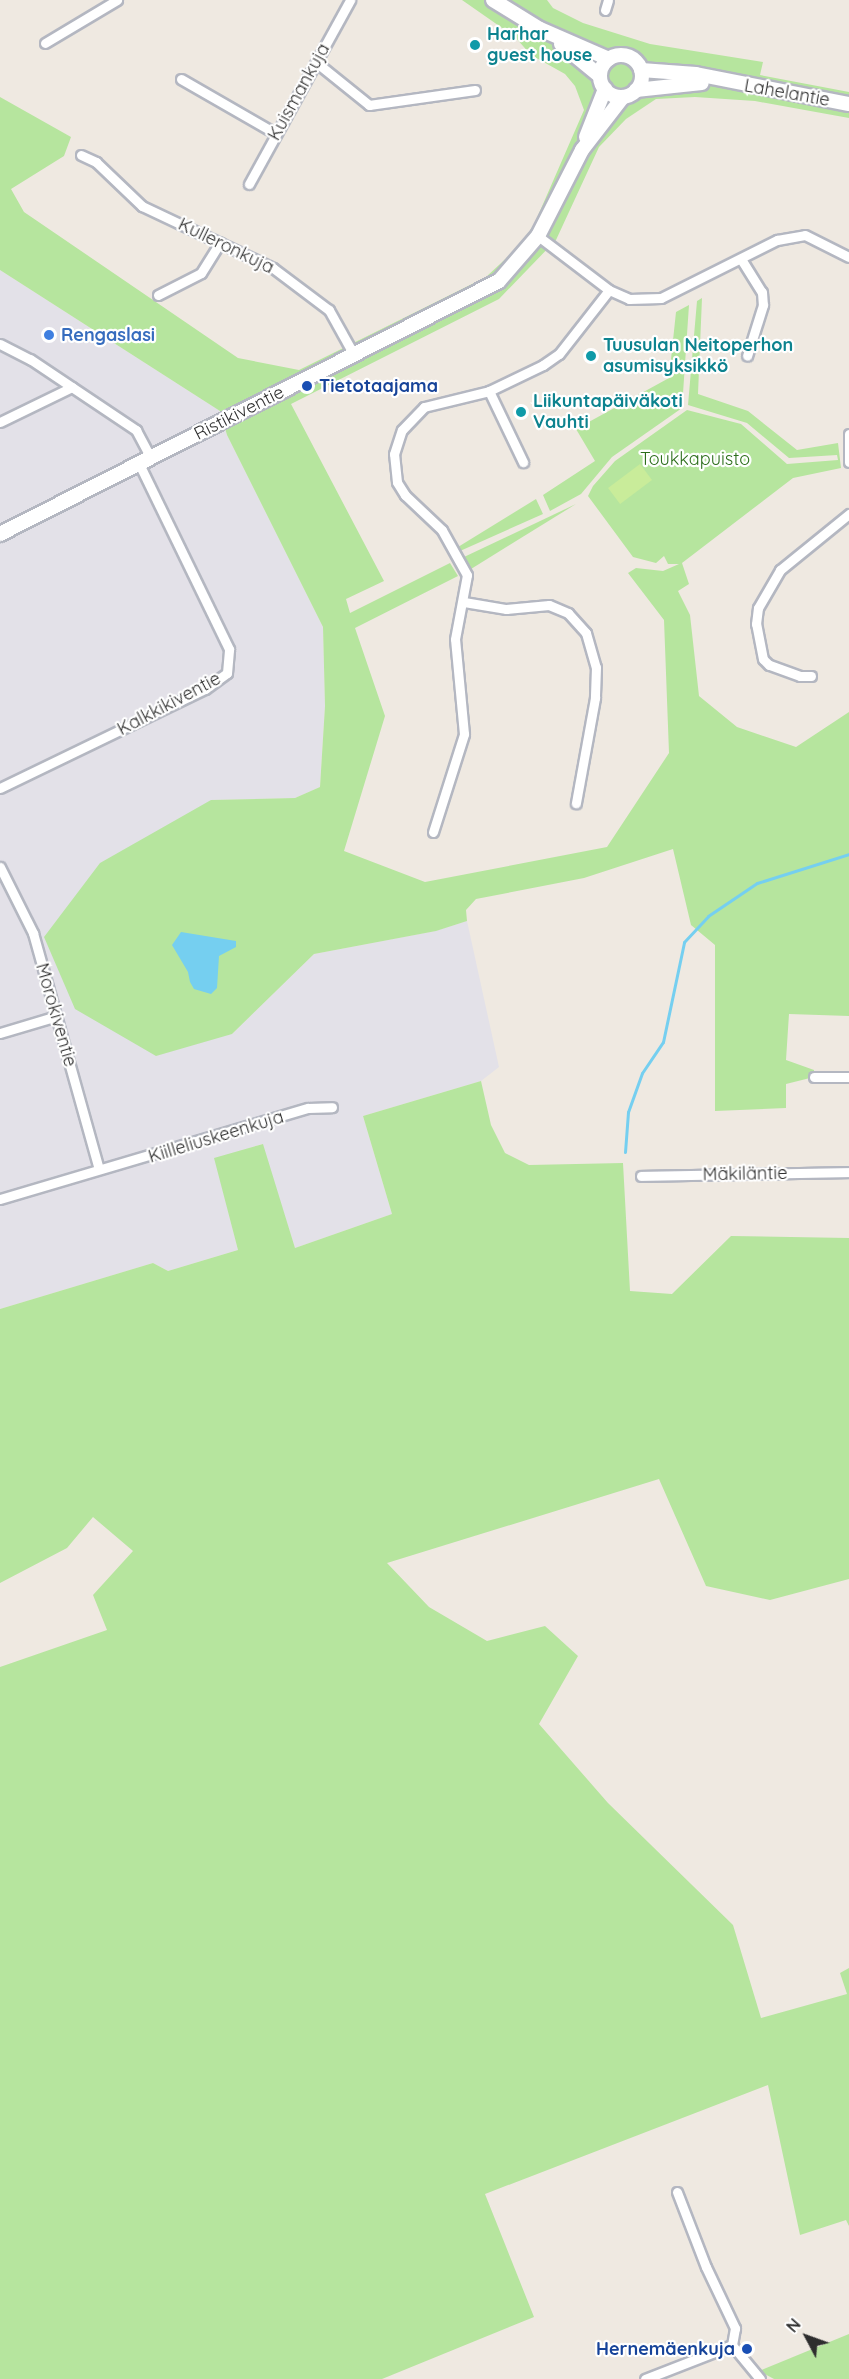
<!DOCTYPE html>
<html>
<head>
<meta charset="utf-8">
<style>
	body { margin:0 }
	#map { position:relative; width:849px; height:2379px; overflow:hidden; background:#efe9e1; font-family:Quicksand,sans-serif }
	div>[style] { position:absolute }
	.industrial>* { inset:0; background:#e3e1e8 }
	.green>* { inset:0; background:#b6e59e }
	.pitch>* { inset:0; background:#c9ec9a; transform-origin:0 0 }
	.water>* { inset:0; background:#75cff0 }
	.stream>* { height:3px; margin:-1.5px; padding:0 1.5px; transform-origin:1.5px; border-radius:1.5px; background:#75cff0 }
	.roads { filter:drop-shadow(2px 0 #b4b7c1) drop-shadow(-2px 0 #b4b7c1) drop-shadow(0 2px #b4b7c1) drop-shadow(0 -2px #b4b7c1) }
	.street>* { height:9px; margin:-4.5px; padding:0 4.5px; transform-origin:4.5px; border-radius:4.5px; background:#fff }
	.secondary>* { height:14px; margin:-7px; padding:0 7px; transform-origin:7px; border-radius:7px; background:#fff }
	.secondary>.ring { margin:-7px; padding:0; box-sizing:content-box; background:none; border:14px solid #fff; border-radius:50% }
	.dots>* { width:16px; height:16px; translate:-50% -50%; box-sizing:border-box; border:3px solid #fff; border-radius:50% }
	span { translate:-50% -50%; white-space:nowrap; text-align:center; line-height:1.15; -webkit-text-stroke:4.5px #fff; paint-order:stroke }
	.culture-label { font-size:18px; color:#0d838f; font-weight:700 }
	.left { translate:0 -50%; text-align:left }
	.street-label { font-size:18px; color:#2e2e2e }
	.shop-label { font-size:18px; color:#366cbe; font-weight:700 }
	.transit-label { font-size:18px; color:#164399; font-weight:700 }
	.right { translate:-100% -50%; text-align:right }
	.park-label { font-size:18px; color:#2c6e1b }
	.north { position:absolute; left:777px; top:2307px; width:60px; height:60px; -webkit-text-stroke:4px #fff; paint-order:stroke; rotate:311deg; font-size:16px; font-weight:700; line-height:24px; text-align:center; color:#2e2e2e }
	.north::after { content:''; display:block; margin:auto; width:21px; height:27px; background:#2e2e2e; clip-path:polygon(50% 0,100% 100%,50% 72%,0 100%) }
</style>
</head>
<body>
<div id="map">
	<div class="industrial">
		<i style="clip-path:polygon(0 270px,220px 411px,227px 435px,323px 627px,325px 706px,320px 787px,295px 798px,211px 800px,232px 1034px,314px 954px,435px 931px,467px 921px,499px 1067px,481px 1081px,363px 1116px,392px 1214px,295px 1248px,262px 1144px,215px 1159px,238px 1250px,168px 1271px,153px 1263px,0 1309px)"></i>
	</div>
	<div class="green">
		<i style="clip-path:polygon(462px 0,547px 0,553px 8px,583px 23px,650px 44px,763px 62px,760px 75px,849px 92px,849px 118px,755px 101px,695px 97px,656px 99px,626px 119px,599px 147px,556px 240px,499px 299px,291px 404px,384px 581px,346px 599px,350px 613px,450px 563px,458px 576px,355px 628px,385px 716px,344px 851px,425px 882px,607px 847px,669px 753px,664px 620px,628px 573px,636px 568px,663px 571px,679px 564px,668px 564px,664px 556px,656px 563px,633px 557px,588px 496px,593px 486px,615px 461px,687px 410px,741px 424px,787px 464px,838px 460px,837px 455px,789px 458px,747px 423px,688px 405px,697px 301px,702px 298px,698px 394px,748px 411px,797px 450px,838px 443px,841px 468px,793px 478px,682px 563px,689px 584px,678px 591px,690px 615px,699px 696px,737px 727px,796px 747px,849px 712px,849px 1016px,789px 1014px,786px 1060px,814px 1070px,814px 1077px,786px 1084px,786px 1108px,715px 1111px,715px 945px,691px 925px,673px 849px,584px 878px,476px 899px,466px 910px,467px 921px,436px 931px,314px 954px,232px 1034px,156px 1056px,75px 1009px,44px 937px,100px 863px,211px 800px,295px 798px,320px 787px,325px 706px,323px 627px,227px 435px,220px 411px,0 270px,0 97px,71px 137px,64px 156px,11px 189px,24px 212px,238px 358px,299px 370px,486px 277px,512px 253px,533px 227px,584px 110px,575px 86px,565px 74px,531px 55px,515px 37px)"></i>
		<i style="clip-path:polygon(689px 305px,682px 408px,612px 457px,581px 494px,550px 511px,543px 495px,595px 461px,576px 429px,669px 378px,676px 312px)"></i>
		<i style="clip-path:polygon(536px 499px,543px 514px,460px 551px,458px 547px)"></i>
		<i style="clip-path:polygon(576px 504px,471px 569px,464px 557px)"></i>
		<i style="clip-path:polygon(481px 1081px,491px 1125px,505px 1153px,529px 1165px,623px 1163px,630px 1291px,672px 1294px,731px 1236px,849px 1238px,849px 1579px,770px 1600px,706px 1586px,659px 1479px,387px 1563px,429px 1607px,487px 1641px,545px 1626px,578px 1656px,539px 1724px,608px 1803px,733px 1925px,761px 2018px,847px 1994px,840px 1973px,849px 1968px,849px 2226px,846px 2220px,800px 2235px,768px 2085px,485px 2194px,534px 2317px,382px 2379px,0 2379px,0 1667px,107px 1630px,93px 1595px,133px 1551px,93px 1517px,67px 1548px,0 1583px,0 1309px,153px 1263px,168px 1271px,238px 1250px,214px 1158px,263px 1144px,295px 1248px,392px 1214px,363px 1116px)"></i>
		<i style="clip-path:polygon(849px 2334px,849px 2379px,774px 2379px,759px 2371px)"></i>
	</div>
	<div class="pitch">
		<i style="left:640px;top:464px;width:20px;height:40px;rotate:53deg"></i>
	</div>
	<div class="water">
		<i style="clip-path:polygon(181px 932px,236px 941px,236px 947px,219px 956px,217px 988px,211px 994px,194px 989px,190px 982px,188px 972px,172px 945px)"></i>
	</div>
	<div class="stream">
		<i style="left:625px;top:1152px;width:40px;rotate:-85.7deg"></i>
		<i style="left:628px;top:1112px;width:41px;rotate:-70.3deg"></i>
		<i style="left:642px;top:1073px;width:37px;rotate:-56deg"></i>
		<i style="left:663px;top:1042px;width:102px;rotate:-78.1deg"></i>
		<i style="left:684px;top:942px;width:35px;rotate:-47deg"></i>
		<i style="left:708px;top:916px;width:59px;rotate:-34deg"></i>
		<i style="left:757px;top:883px;width:96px;rotate:-17.5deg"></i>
	</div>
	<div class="roads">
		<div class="street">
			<i style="left:605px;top:10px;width:10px;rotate:-73deg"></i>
			<i style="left:45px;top:43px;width:84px;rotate:-30.8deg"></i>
			<i style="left:317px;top:63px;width:67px;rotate:38.9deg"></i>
			<i style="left:369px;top:105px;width:107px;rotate:-8.1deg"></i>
			<i style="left:181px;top:79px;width:108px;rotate:29.9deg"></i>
			<i style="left:81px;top:155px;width:17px;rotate:25deg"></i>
			<i style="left:96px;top:162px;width:64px;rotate:43.7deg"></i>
			<i style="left:142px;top:206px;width:145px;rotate:25.3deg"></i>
			<i style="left:273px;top:268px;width:70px;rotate:36.9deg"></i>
			<i style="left:329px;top:310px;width:51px;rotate:60.9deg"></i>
			<i style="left:249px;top:184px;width:210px;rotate:-61.2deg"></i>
			<i style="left:538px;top:236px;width:89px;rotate:37.3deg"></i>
			<i style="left:609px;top:290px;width:22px;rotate:24deg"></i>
			<i style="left:629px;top:299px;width:32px;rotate:-2deg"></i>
			<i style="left:661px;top:298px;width:130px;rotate:-26.6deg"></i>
			<i style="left:777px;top:240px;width:28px;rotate:-10deg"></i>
			<i style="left:805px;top:235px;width:49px;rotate:26.6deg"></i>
			<i style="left:741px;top:259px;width:39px;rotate:58deg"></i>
			<i style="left:762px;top:292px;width:13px;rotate:86deg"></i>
			<i style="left:763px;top:305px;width:53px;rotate:107.4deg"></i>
			<i style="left:158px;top:295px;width:48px;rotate:-27.1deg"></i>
			<i style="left:201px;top:273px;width:36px;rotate:-58deg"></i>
			<i style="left:0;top:344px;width:34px;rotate:27deg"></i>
			<i style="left:30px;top:359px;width:128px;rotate:33.8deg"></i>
			<i style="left:136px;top:430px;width:32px;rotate:62deg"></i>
			<i style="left:489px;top:391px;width:79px;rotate:64.4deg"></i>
			<i style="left:0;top:422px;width:80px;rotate:-25.9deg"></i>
			<i style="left:849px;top:434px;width:28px;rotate:90deg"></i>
			<i style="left:464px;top:602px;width:43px;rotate:9.5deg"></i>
			<i style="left:506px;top:609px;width:43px;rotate:-5.3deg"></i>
			<i style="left:549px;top:605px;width:21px;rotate:23deg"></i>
			<i style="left:568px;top:613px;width:27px;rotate:48deg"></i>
			<i style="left:586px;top:633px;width:35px;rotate:74deg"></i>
			<i style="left:596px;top:667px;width:31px;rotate:92deg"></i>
			<i style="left:595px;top:698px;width:107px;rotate:100.3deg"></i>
			<i style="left:811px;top:676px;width:11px;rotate:180deg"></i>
			<i style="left:800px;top:676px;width:33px;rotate:-160deg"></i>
			<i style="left:769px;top:665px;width:8px;rotate:-135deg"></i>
			<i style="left:763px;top:659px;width:36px;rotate:-101deg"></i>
			<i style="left:756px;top:624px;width:16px;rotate:-83deg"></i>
			<i style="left:758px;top:608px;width:44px;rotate:-59.9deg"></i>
			<i style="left:780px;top:570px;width:89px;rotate:-39.1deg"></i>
			<i style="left:0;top:788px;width:228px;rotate:-25.8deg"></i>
			<i style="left:205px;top:689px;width:27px;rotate:-36deg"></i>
			<i style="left:227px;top:673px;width:24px;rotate:-85deg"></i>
			<i style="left:229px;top:649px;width:206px;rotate:-115.9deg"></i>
			<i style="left:433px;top:832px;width:103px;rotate:-72.4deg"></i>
			<i style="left:464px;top:734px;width:95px;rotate:-95.4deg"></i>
			<i style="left:455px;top:639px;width:65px;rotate:-79.4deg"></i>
			<i style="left:467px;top:575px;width:51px;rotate:-119.1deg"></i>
			<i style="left:442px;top:530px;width:51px;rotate:-136.6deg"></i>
			<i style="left:405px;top:495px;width:15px;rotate:-122deg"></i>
			<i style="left:397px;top:482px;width:28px;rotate:-96deg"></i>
			<i style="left:394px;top:454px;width:25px;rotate:-72deg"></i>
			<i style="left:402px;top:430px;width:32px;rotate:-46deg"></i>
			<i style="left:424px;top:407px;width:67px;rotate:-13.8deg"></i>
			<i style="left:489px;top:391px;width:60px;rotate:-25.7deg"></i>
			<i style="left:543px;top:365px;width:19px;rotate:-35deg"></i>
			<i style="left:559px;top:354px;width:81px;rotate:-52deg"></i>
			<i style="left:0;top:867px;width:74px;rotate:63.4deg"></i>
			<i style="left:33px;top:933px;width:245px;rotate:74.4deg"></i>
			<i style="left:0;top:1033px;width:59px;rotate:-16.6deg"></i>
			<i style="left:814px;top:1077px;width:35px"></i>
			<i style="left:641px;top:1176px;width:208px;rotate:-1.1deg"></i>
			<i style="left:0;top:1199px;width:321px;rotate:-16.5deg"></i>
			<i style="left:308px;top:1108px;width:24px;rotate:-2deg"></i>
			<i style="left:677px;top:2192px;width:80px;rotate:68.9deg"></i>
			<i style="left:706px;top:2267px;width:68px;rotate:64.6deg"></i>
			<i style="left:735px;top:2328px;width:17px;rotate:100deg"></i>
			<i style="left:645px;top:2379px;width:93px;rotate:-21.3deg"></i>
			<i style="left:732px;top:2345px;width:44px;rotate:50.5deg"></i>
		</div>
		<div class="secondary">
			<i style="left:493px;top:0;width:55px;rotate:31.7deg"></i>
			<i style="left:540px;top:29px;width:75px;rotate:23.5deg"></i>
			<i style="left:561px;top:44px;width:50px;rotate:39.4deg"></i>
			<i class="ring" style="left:600px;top:55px;width:28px;height:28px"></i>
			<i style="left:641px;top:70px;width:55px;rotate:4.2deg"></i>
			<i style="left:696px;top:74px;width:156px;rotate:11.1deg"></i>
			<i style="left:636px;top:90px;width:66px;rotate:-6.1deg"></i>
			<i style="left:586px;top:137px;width:52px;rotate:-68.4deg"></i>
			<i style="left:0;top:534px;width:559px;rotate:-26.89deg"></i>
			<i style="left:499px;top:281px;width:60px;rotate:-49.1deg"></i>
			<i style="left:538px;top:236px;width:97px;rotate:-62.9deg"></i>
			<i style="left:582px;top:150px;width:67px;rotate:-52.3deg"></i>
		</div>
	</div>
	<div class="dots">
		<i style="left:475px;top:45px;background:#0f9aa8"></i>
		<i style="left:49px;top:335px;background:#3f7fe0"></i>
		<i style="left:591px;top:356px;background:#0f9aa8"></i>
		<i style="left:307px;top:386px;background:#1a4fb4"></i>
		<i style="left:521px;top:412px;background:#0f9aa8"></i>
		<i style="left:747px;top:2349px;background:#1a4fb4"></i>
	</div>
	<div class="culture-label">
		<span class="left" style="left:487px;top:45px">Harhar<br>guest house</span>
		<span class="left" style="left:603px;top:356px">Tuusulan Neitoperhon<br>asumisyksikkö</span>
		<span class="left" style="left:533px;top:412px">Liikuntapäiväkoti<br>Vauhti</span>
	</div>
	<div class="street-label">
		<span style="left:299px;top:92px;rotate:-61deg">Kuismankuja</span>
		<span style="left:787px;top:93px;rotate:10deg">Lahelantie</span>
		<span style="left:226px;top:246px;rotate:26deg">Kulleronkuja</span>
		<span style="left:239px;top:413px;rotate:-27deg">Ristikiventie</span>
		<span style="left:169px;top:704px;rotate:-28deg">Kalkkikiventie</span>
		<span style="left:56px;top:1015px;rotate:74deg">Morokiventie</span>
		<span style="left:216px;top:1137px;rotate:-17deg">Kiilleliuskeenkuja</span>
		<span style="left:745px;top:1174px;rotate:-1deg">Mäkiläntie</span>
	</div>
	<div class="shop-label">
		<span class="left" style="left:61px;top:335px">Rengaslasi</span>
	</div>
	<div class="transit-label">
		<span class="left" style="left:319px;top:386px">Tietotaajama</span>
		<span class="right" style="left:735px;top:2349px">Hernemäenkuja</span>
	</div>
	<div class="park-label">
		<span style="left:695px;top:459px">Toukkapuisto</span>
	</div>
	<div class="north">N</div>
</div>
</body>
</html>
